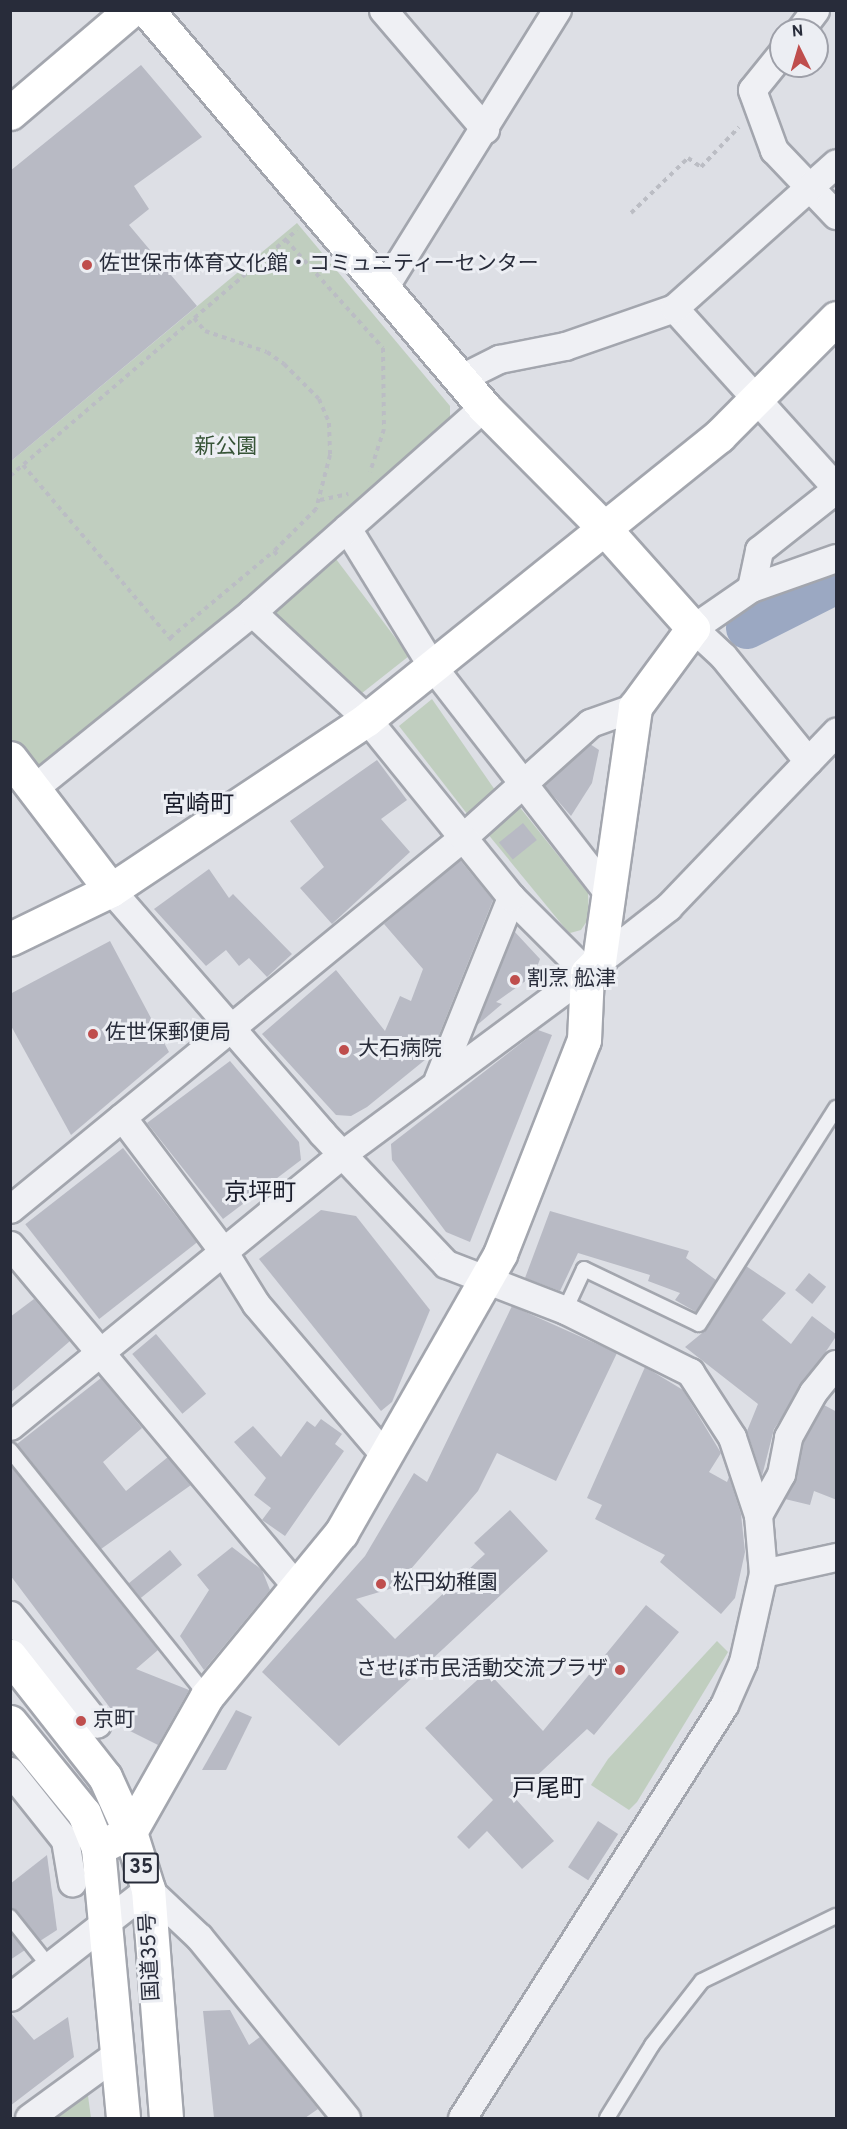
<!DOCTYPE html>
<html>
<head>
<meta charset="utf-8">
<style>
	body { margin:0 }
	#map { position:relative; width:847px; height:2129px; overflow:hidden; background:#dddfe5; font-family:Overpass,"Noto Sans JP",sans-serif }
	div>[style] { position:absolute }
	.green>* { inset:0; background:#c0cebf }
	.river>* { height:42px; margin:-21px; padding:0 21px; transform-origin:21px; border-radius:21px; background:#9ba8c2 }
	.building>* { inset:0; background:#b8bac4; transform-origin:0 0 }
	.path>* { height:4px; margin-top:-2px; transform-origin:0; background:repeating-linear-gradient(90deg,#bbbdc4 0 4.5px,transparent 0 9px) }
	.roads { filter:drop-shadow(2px 0 #a3a6ae) drop-shadow(-2px 0 #a3a6ae) drop-shadow(0 2px #a3a6ae) drop-shadow(0 -2px #a3a6ae) }
	.lane>* { height:14px; margin:-7px; padding:0 7px; transform-origin:7px; border-radius:7px; background:#eff0f4 }
	.street>* { height:27px; margin:-13.5px; padding:0 13.5px; transform-origin:13.5px; border-radius:13.5px; background:#eff0f4 }
	.secondary>* { height:33px; margin:-16.5px; padding:0 16.5px; transform-origin:16.5px; border-radius:16.5px; background:#fff }
	.highway>* { height:33px; margin:-16.5px; padding:0 16.5px; transform-origin:16.5px; border-radius:16.5px; background:#fff }
	.dots>* { width:16px; height:16px; translate:-50% -50%; box-sizing:border-box; border:3px solid #eceef3; border-radius:50% }
	span { translate:-50% -50%; white-space:nowrap; text-align:center; line-height:1.15; -webkit-text-stroke:6px #eceef3; paint-order:stroke }
	.shield-label span { padding:2px 4px; background:#eceef3; border:2px solid; border-radius:4px; -webkit-text-stroke-width:0 }
	.shield-label { font-size:20px; color:#282c3a; font-weight:700 }
	.poi-label { font-size:21px; color:#282c3a }
	.left { translate:0 -50%; text-align:left }
	.right { translate:-100% -50%; text-align:right }
	.park-label { font-size:21px; color:#375437 }
	.street-label { font-size:21px; color:#282c3a }
	.quarter-label { font-size:24px; color:#1a1d2b }
	.frame { position:absolute; inset:0; border:12px solid #282c3a; pointer-events:none }
	.north { position:absolute; left:769px; top:18px; width:60px; height:60px; box-sizing:border-box; background:#eceef3; border:2px solid #9ea0a9; border-radius:50%; rotate:355deg; font-size:16px; font-weight:700; line-height:24px; text-align:center; color:#282c3a }
	.north::after { content:''; display:block; margin:auto; width:21px; height:27px; background:#bf4e4d; clip-path:polygon(50% 0,100% 100%,50% 72%,0 100%) }
</style>
</head>
<body>
<div id="map">
	<div class="green">
		<i style="clip-path:polygon(297px 223px,450px 406px,450px 424px,48px 766px,29px 764px,11px 738px,10px 462px)"></i>
		<i style="clip-path:polygon(333px 555px,409px 656px,357px 697px,272px 609px)"></i>
		<i style="clip-path:polygon(432px 699px,495px 790px,468px 815px,399px 726px)"></i>
		<i style="clip-path:polygon(518px 805px,588px 893px,589px 918px,581px 930px,570px 933px,564px 927px,487px 833px)"></i>
		<i style="clip-path:polygon(717px 1641px,728px 1652px,637px 1802px,629px 1810px,591px 1785px,608px 1759px)"></i>
		<i style="clip-path:polygon(86px 2081px,91px 2118px,37px 2118px)"></i>
	</div>
	<div class="river">
		<i style="left:747px;top:628px;width:100px;rotate:-26.8deg"></i>
	</div>
	<div class="building">
		<i style="clip-path:polygon(141px 65px,202px 137px,134px 186px,149px 209px,129px 225px,197px 306px,10px 462px,10px 171px)"></i>
		<i style="clip-path:polygon(590px 744px,599px 750px,592px 783px,571px 816px,544px 785px)"></i>
		<i style="clip-path:polygon(377px 760px,407px 800px,381px 819px,410px 852px,332px 924px,300px 888px,324px 867px,290px 821px)"></i>
		<i style="left:523px;top:823px;width:22px;height:31px;rotate:51deg"></i>
		<i style="clip-path:polygon(460px 860px,493px 900px,431px 1055px,367px 1107px,351px 1116px,336px 1115px,262px 1034px,336px 970px,385px 1031px,400px 996px,411px 1001px,423px 969px,384px 924px)"></i>
		<i style="clip-path:polygon(209px 869px,229px 898px,233px 894px,292px 954px,267px 977px,249px 958px,239px 966px,226px 950px,206px 966px,154px 909px)"></i>
		<i style="clip-path:polygon(514px 931px,540px 959px,534px 975px,496px 1002px,502px 1004px,476px 1026px)"></i>
		<i style="clip-path:polygon(110px 941px,169px 1052px,71px 1135px,10px 1024px,10px 994px)"></i>
		<i style="clip-path:polygon(538px 1030px,552px 1035px,470px 1242px,446px 1232px,392px 1160px,391px 1144px)"></i>
		<i style="clip-path:polygon(230px 1061px,299px 1142px,301px 1160px,223px 1219px,147px 1123px)"></i>
		<i style="left:123px;top:1148px;width:120px;height:124px;rotate:52deg"></i>
		<i style="clip-path:polygon(321px 1210px,356px 1216px,430px 1310px,392px 1402px,381px 1411px,259px 1259px)"></i>
		<i style="clip-path:polygon(550px 1211px,689px 1251px,686px 1258px,716px 1280px,696px 1312px,675px 1300px,680px 1293px,648px 1281px,650px 1275px,578px 1253px,560px 1291px,525px 1278px)"></i>
		<i style="clip-path:polygon(746px 1266px,786px 1293px,762px 1320px,791px 1344px,812px 1316px,837px 1335px,774px 1429px,762px 1476px,747px 1431px,758px 1404px,685px 1347px,707px 1329px)"></i>
		<i style="left:809px;top:1273px;width:22px;height:22px;rotate:39deg"></i>
		<i style="clip-path:polygon(34px 1299px,70px 1341px,10px 1393px,10px 1317px)"></i>
		<i style="clip-path:polygon(512px 1306px,617px 1353px,556px 1481px,497px 1453px,478px 1491px,410px 1570px,393px 1588px,356px 1599px,395px 1639px,485px 1554px,474px 1543px,510px 1510px,548px 1551px,339px 1746px,262px 1672px,365px 1556px,414px 1473px,427px 1482px)"></i>
		<i style="left:156px;top:1334px;width:78px;height:31px;rotate:50deg"></i>
		<i style="clip-path:polygon(645px 1367px,683px 1390px,721px 1453px,709px 1472px,727px 1482px,729px 1477px,741px 1514px,745px 1552px,735px 1598px,721px 1614px,660px 1562px,665px 1555px,595px 1519px,602px 1505px,587px 1498px)"></i>
		<i style="clip-path:polygon(101px 1378px,142px 1428px,103px 1462px,126px 1491px,168px 1457px,191px 1485px,101px 1549px,17px 1444px)"></i>
		<i style="clip-path:polygon(824px 1405px,837px 1412px,837px 1500px,814px 1491px,810px 1505px,785px 1499px,803px 1442px)"></i>
		<i style="clip-path:polygon(321px 1419px,342px 1434px,335px 1444px,344px 1451px,285px 1536px,262px 1520px,271px 1508px,254px 1495px,266px 1478px,234px 1442px,253px 1426px,281px 1457px,307px 1421px,315px 1427px)"></i>
		<i style="clip-path:polygon(10px 1465px,158px 1650px,136px 1669px,189px 1690px,158px 1745px,126px 1729px,10px 1575px)"></i>
		<i style="clip-path:polygon(232px 1547px,262px 1570px,270px 1590px,204px 1670px,180px 1636px,209px 1590px,197px 1575px)"></i>
		<i style="left:170px;top:1550px;width:19px;height:53px;rotate:51deg"></i>
		<i style="clip-path:polygon(646px 1605px,679px 1632px,594px 1735px,587px 1729px,514px 1797px,554px 1841px,522px 1869px,487px 1831px,469px 1849px,457px 1837px,493px 1800px,425px 1728px,487px 1671px,543px 1731px)"></i>
		<i style="clip-path:polygon(236px 1710px,252px 1717px,226px 1770px,202px 1770px)"></i>
		<i style="left:598px;top:1821px;width:24px;height:55px;rotate:33deg"></i>
		<i style="clip-path:polygon(47px 1855px,57px 1930px,40px 1941px,10px 1908px,10px 1884px)"></i>
		<i style="clip-path:polygon(10px 1932px,25px 1950px,10px 1960px)"></i>
		<i style="clip-path:polygon(230px 2010px,249px 2045px,260px 2037px,318px 2109px,305px 2118px,214px 2118px,203px 2011px)"></i>
		<i style="clip-path:polygon(10px 2012px,34px 2040px,68px 2017px,74px 2057px,10px 2106px)"></i>
	</div>
	<div class="path">
		<i style="left:631px;top:213px;width:79px;rotate:-44deg"></i>
		<i style="left:688px;top:158px;width:16px;rotate:35deg"></i>
		<i style="left:701px;top:167px;width:55px;rotate:-46.5deg"></i>
		<i style="left:286px;top:240px;width:145px;rotate:48.1deg"></i>
		<i style="left:383px;top:348px;width:81px;rotate:89.3deg"></i>
		<i style="left:384px;top:429px;width:45px;rotate:108deg"></i>
		<i style="left:194px;top:318px;width:17px;rotate:50deg"></i>
		<i style="left:205px;top:331px;width:65px;rotate:18.7deg"></i>
		<i style="left:267px;top:352px;width:21px;rotate:35deg"></i>
		<i style="left:284px;top:364px;width:49px;rotate:45deg"></i>
		<i style="left:319px;top:399px;width:26px;rotate:67deg"></i>
		<i style="left:329px;top:423px;width:32px;rotate:88deg"></i>
		<i style="left:330px;top:455px;width:56px;rotate:104.5deg"></i>
		<i style="left:316px;top:509px;width:59px;rotate:135deg"></i>
		<i style="left:274px;top:551px;width:8px;rotate:50deg"></i>
		<i style="left:23px;top:465px;width:233px;rotate:49.7deg"></i>
		<i style="left:10px;top:476px;width:378px;rotate:-40.6deg"></i>
		<i style="left:320px;top:500px;width:29px;rotate:-12deg"></i>
		<i style="left:170px;top:638px;width:136px;rotate:-39.9deg"></i>
	</div>
	<div class="roads">
		<div class="lane">
			<i style="left:565px;top:1310px;width:45px;rotate:-65.1deg"></i>
			<i style="left:584px;top:1269px;width:127px;rotate:25.6deg"></i>
			<i style="left:699px;top:1324px;width:256px;rotate:-57.6deg"></i>
			<i style="left:10px;top:1450px;width:315px;rotate:51.3deg"></i>
			<i style="left:10px;top:1917px;width:63px;rotate:51.5deg"></i>
			<i style="left:607px;top:2118px;width:86px;rotate:-58.3deg"></i>
			<i style="left:652px;top:2045px;width:81px;rotate:-52deg"></i>
			<i style="left:702px;top:1981px;width:149px;rotate:-25.9deg"></i>
		</div>
		<div class="street">
			<i style="left:383px;top:10px;width:157px;rotate:49.4deg"></i>
			<i style="left:800px;top:30px;width:25px;rotate:-53deg"></i>
			<i style="left:781px;top:54px;width:46px;rotate:128.9deg"></i>
			<i style="left:752px;top:90px;width:64px;rotate:69.9deg"></i>
			<i style="left:774px;top:150px;width:90px;rotate:46.4deg"></i>
			<i style="left:383px;top:289px;width:329px;rotate:-58.1deg"></i>
			<i style="left:674px;top:308px;width:241px;rotate:47.9deg"></i>
			<i style="left:459px;top:379px;width:45px;rotate:-26.6deg"></i>
			<i style="left:499px;top:359px;width:67px;rotate:-11.1deg"></i>
			<i style="left:565px;top:346px;width:115px;rotate:-19.2deg"></i>
			<i style="left:674px;top:308px;width:217px;rotate:-41.8deg"></i>
			<i style="left:347px;top:528px;width:162px;rotate:58.4deg"></i>
			<i style="left:432px;top:666px;width:289px;rotate:52.2deg"></i>
			<i style="left:751px;top:588px;width:39px;rotate:-78deg"></i>
			<i style="left:759px;top:550px;width:98px;rotate:-38.4deg"></i>
			<i style="left:808px;top:761px;width:135px;rotate:-129deg"></i>
			<i style="left:723px;top:656px;width:41px;rotate:-137deg"></i>
			<i style="left:693px;top:628px;width:70px;rotate:-34.6deg"></i>
			<i style="left:751px;top:588px;width:90px;rotate:-19.4deg"></i>
			<i style="left:34px;top:788px;width:280px;rotate:-38.9deg"></i>
			<i style="left:252px;top:612px;width:310px;rotate:-41.5deg"></i>
			<i style="left:111px;top:890px;width:322px;rotate:49deg"></i>
			<i style="left:322px;top:1133px;width:180px;rotate:46.6deg"></i>
			<i style="left:446px;top:1264px;width:128px;rotate:21.1deg"></i>
			<i style="left:565px;top:1310px;width:140px;rotate:26.4deg"></i>
			<i style="left:690px;top:1372px;width:77px;rotate:57.1deg"></i>
			<i style="left:732px;top:1437px;width:82px;rotate:71.6deg"></i>
			<i style="left:758px;top:1515px;width:58px;rotate:85.1deg"></i>
			<i style="left:763px;top:1573px;width:91px;rotate:102.7deg"></i>
			<i style="left:743px;top:1662px;width:47px;rotate:113.8deg"></i>
			<i style="left:724px;top:1705px;width:489px;rotate:122.4deg"></i>
			<i style="left:599px;top:961px;width:88px;rotate:-38deg"></i>
			<i style="left:668px;top:907px;width:243px;rotate:-46.2deg"></i>
			<i style="left:438px;top:1079px;width:196px;rotate:-68.1deg"></i>
			<i style="left:122px;top:1117px;width:168px;rotate:53deg"></i>
			<i style="left:223px;top:1251px;width:62px;rotate:58.1deg"></i>
			<i style="left:256px;top:1304px;width:201px;rotate:49.6deg"></i>
			<i style="left:10px;top:1209px;width:585px;rotate:-39.38deg"></i>
			<i style="left:462px;top:838px;width:172px;rotate:-41.9deg"></i>
			<i style="left:590px;top:723px;width:48px;rotate:-19.6deg"></i>
			<i style="left:10px;top:1245px;width:441px;rotate:50deg"></i>
			<i style="left:10px;top:1426px;width:433px;rotate:-39.3deg"></i>
			<i style="left:345px;top:1152px;width:301px;rotate:-36.5deg"></i>
			<i style="left:587px;top:973px;width:107px;rotate:-135deg"></i>
			<i style="left:511px;top:897px;width:229px;rotate:-129deg"></i>
			<i style="left:367px;top:719px;width:157px;rotate:-137.1deg"></i>
			<i style="left:758px;top:1515px;width:47px;rotate:-60.7deg"></i>
			<i style="left:781px;top:1474px;width:38px;rotate:-79deg"></i>
			<i style="left:788px;top:1437px;width:51px;rotate:-60.9deg"></i>
			<i style="left:813px;top:1392px;width:36px;rotate:-51deg"></i>
			<i style="left:763px;top:1573px;width:75px;rotate:-12.4deg"></i>
			<i style="left:10px;top:1615px;width:139px;rotate:51.4deg"></i>
			<i style="left:10px;top:1771px;width:88px;rotate:51.4deg"></i>
			<i style="left:65px;top:1840px;width:43px;rotate:80.5deg"></i>
			<i style="left:10px;top:1997px;width:175px;rotate:-38deg"></i>
			<i style="left:148px;top:1889px;width:70px;rotate:43.3deg"></i>
			<i style="left:199px;top:1937px;width:233px;rotate:50.9deg"></i>
			<i style="left:29px;top:2118px;width:110px;rotate:-36.1deg"></i>
		</div>
		<div class="secondary">
			<i style="left:10px;top:113px;width:159px;rotate:-40.4deg"></i>
			<i style="left:10px;top:758px;width:166px;rotate:52.6deg"></i>
			<i style="left:10px;top:939px;width:112px;rotate:-25.9deg"></i>
			<i style="left:111px;top:890px;width:308px;rotate:-33.7deg"></i>
			<i style="left:367px;top:719px;width:452px;rotate:-38.8deg"></i>
			<i style="left:719px;top:436px;width:166px;rotate:-45.2deg"></i>
			<i style="left:98px;top:1848px;width:36px;rotate:-27deg"></i>
			<i style="left:130px;top:1832px;width:156px;rotate:-60.5deg"></i>
			<i style="left:207px;top:1696px;width:211px;rotate:-50.6deg"></i>
			<i style="left:341px;top:1533px;width:321px;rotate:-60.3deg"></i>
			<i style="left:500px;top:1254px;width:230px;rotate:-68.6deg"></i>
			<i style="left:584px;top:1040px;width:67px;rotate:-87.4deg"></i>
			<i style="left:587px;top:973px;width:17px;rotate:-45deg"></i>
			<i style="left:599px;top:961px;width:257px;rotate:-81.9deg"></i>
			<i style="left:635px;top:707px;width:98px;rotate:-53.7deg"></i>
			<i style="left:693px;top:628px;width:137px;rotate:-131.7deg"></i>
			<i style="left:602px;top:526px;width:168px;rotate:-134.8deg"></i>
			<i style="left:484px;top:407px;width:521px;rotate:-130.33deg"></i>
		</div>
		<div class="highway">
			<i style="left:10px;top:1656px;width:154px;rotate:51.9deg"></i>
			<i style="left:105px;top:1777px;width:60px;rotate:65.6deg"></i>
			<i style="left:130px;top:1832px;width:60px;rotate:72.5deg"></i>
			<i style="left:148px;top:1889px;width:230px;rotate:85.5deg"></i>
			<i style="left:10px;top:1722px;width:117px;rotate:50.9deg"></i>
			<i style="left:84px;top:1813px;width:38px;rotate:68deg"></i>
			<i style="left:98px;top:1848px;width:271px;rotate:84.7deg"></i>
		</div>
	</div>
	<div class="dots">
		<i style="left:87px;top:265px;background:#bf4e4d"></i>
		<i style="left:515px;top:980px;background:#bf4e4d"></i>
		<i style="left:93px;top:1034px;background:#bf4e4d"></i>
		<i style="left:344px;top:1050px;background:#bf4e4d"></i>
		<i style="left:381px;top:1584px;background:#bf4e4d"></i>
		<i style="left:620px;top:1670px;background:#bf4e4d"></i>
		<i style="left:81px;top:1721px;background:#bf4e4d"></i>
	</div>
	<div class="shield-label">
		<span style="left:141px;top:1868px">35</span>
	</div>
	<div class="poi-label">
		<span class="left" style="left:99px;top:265px">佐世保市体育文化館・コミュニティーセンター</span>
		<span class="left" style="left:527px;top:980px">割烹 舩津</span>
		<span class="left" style="left:105px;top:1034px">佐世保郵便局</span>
		<span class="left" style="left:358px;top:1050px">大石病院</span>
		<span class="left" style="left:393px;top:1584px">松円幼稚園</span>
		<span class="right" style="left:608px;top:1670px">させぼ市民活動交流プラザ</span>
		<span class="left" style="left:93px;top:1721px">京町</span>
	</div>
	<div class="park-label">
		<span style="left:226px;top:448px">新公園</span>
	</div>
	<div class="street-label">
		<span style="left:151px;top:1957px;rotate:-93deg">国道35号</span>
	</div>
	<div class="quarter-label">
		<span style="left:198px;top:807px">宮崎町</span>
		<span style="left:260px;top:1195px">京坪町</span>
		<span style="left:548px;top:1791px">戸尾町</span>
	</div>
	<div class="frame"></div>
	<div class="north">N</div>
</div>
</body>
</html>
